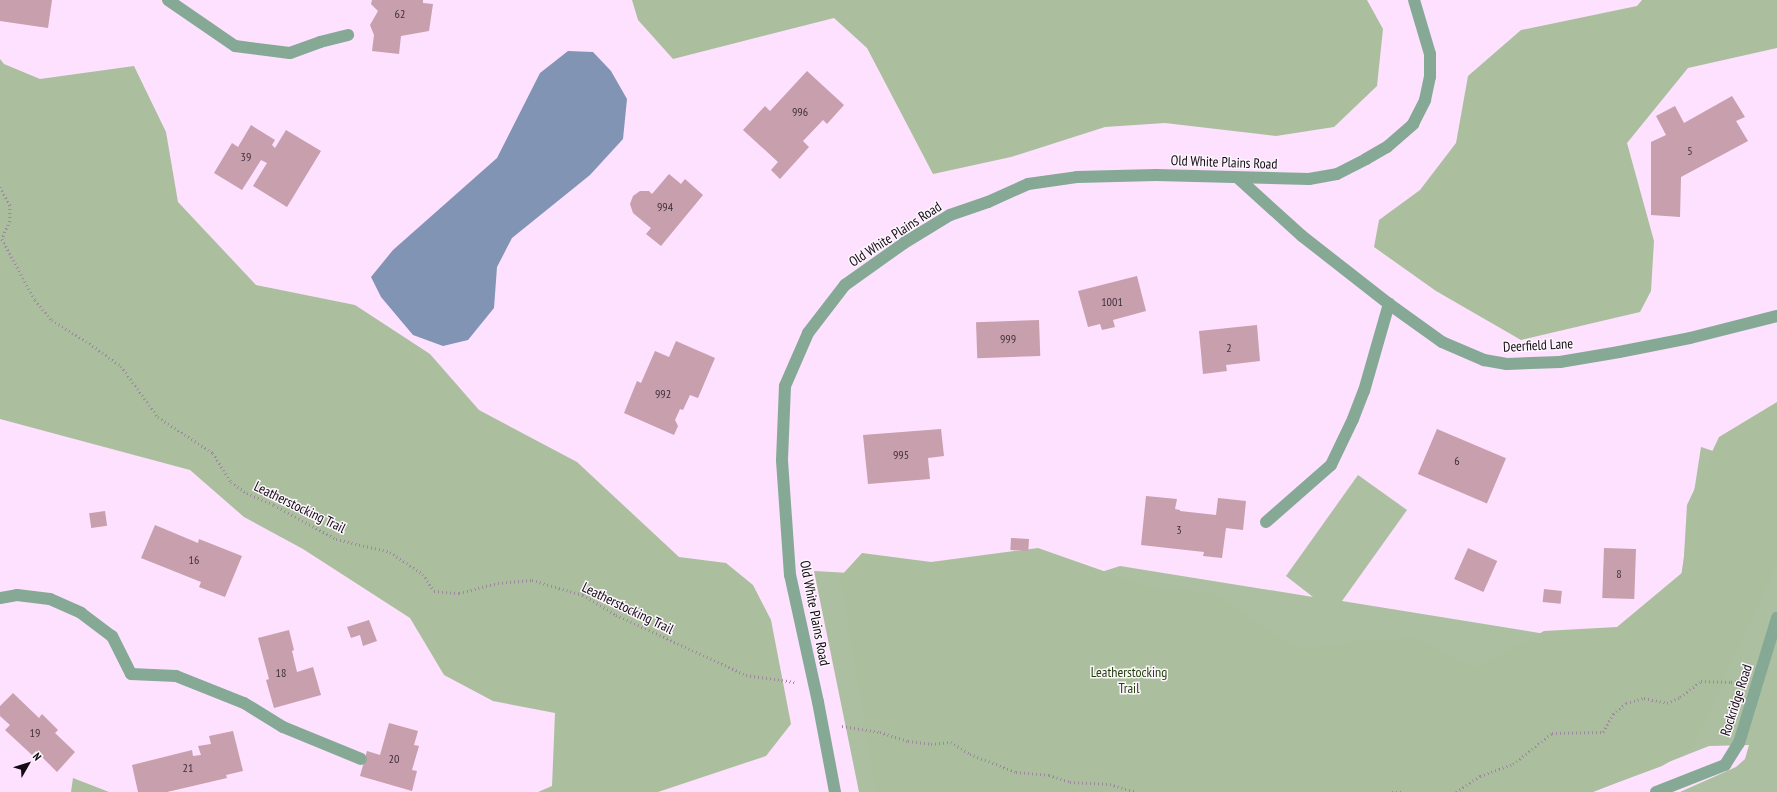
<!DOCTYPE html>
<html>
<head>
<meta charset="utf-8">
<style>
	body { margin:0 }
	#map { position:relative; width:1777px; height:792px; overflow:hidden; background:#fde1fe; font-family:"PT Sans Narrow",sans-serif }
	div>[style] { position:absolute }
	.green>* { inset:0; background:#acbfa1 }
	.forest>* { inset:0; background:#abbf9e }
	.water>* { inset:0; background:#8194b3 }
	.building>* { inset:0; background:#c79fad; transform-origin:0 0 }
	.path>* { height:2.5px; margin-top:-1.25px; transform-origin:0; background:repeating-linear-gradient(90deg,#9d899e 0 1px,transparent 0 4px) }
	.service>* { height:12px; margin:-6px; padding:0 6px; transform-origin:6px; border-radius:6px; background:#85a995 }
	.minor>* { height:12px; margin:-6px; padding:0 6px; transform-origin:6px; border-radius:6px; background:#85a995 }
	.tertiary>* { height:12px; margin:-6px; padding:0 6px; transform-origin:6px; border-radius:6px; background:#85a995 }
	span { translate:-50% -50%; white-space:nowrap; text-align:center; line-height:1.15; -webkit-text-stroke:3px #fcf6fc; paint-order:stroke }
	.number-label { font-size:12px; color:#402f3a }
	.number-label span { -webkit-text-stroke-width:0 }
	.street-label { font-size:14px; color:#130a14 }
	.park-label { font-size:14px; color:#25400e }
	.north { position:absolute; left:8px; top:744px; width:40px; height:40px; -webkit-text-stroke:3px #fcf6fc; paint-order:stroke; rotate:51deg; font-size:11px; font-weight:700; line-height:16px; text-align:center; color:#130a14 }
	.north::after { content:''; display:block; margin:auto; width:14px; height:18px; background:#130a14; clip-path:polygon(50% 0,100% 100%,50% 72%,0 100%) }
</style>
</head>
<body>
<div id="map">
	<div class="green">
		<i style="clip-path:polygon(1701px 447px,1777px 472px,1777px 792px,1680px 792px,1736px 767px,1745px 759px,1749px 745px,1709px 746px,1593px 792px,859px 792px,814px 571px,1061px 585px,1120px 566px,1313px 597px,1286px 576px,1358px 475px,1407px 510px,1342px 601px,1669px 654px)"></i>
	</div>
	<div class="forest">
		<i style="clip-path:polygon(632px 0,1367px 0,1383px 29px,1377px 86px,1334px 127px,1276px 136px,1165px 123px,1105px 127px,1011px 157px,933px 174px,867px 48px,834px 18px,673px 59px,638px 20px)"></i>
		<i style="clip-path:polygon(1642px 0,1777px 0,1777px 48px,1688px 68px,1627px 143px,1654px 241px,1651px 291px,1640px 312px,1521px 340px,1436px 291px,1374px 247px,1379px 220px,1420px 190px,1456px 143px,1468px 76px,1521px 30px,1637px 6px)"></i>
		<i style="clip-path:polygon(0 59px,4px 64px,40px 79px,134px 66px,166px 132px,178px 202px,256px 285px,355px 305px,430px 354px,479px 410px,577px 462px,679px 557px,726px 563px,753px 585px,771px 620px,791px 724px,766px 756px,658px 792px,538px 792px,552px 786px,555px 713px,493px 701px,444px 675px,410px 618px,303px 549px,244px 517px,190px 470px,0 419px)"></i>
		<i style="clip-path:polygon(1777px 402px,1777px 563px,1693px 748px,1662px 766px,1592px 792px,876px 792px,840px 577px,862px 553px,931px 562px,1038px 548px,1149px 587px,1212px 593px,1301px 650px,1358px 641px,1417px 638px,1476px 668px,1544px 631px,1617px 627px,1683px 572px,1687px 505px,1719px 437px)"></i>
		<i style="clip-path:polygon(73px 778px,109px 792px,71px 792px)"></i>
	</div>
	<div class="water">
		<i style="clip-path:polygon(568px 51px,593px 52px,611px 71px,627px 99px,623px 139px,590px 175px,512px 238px,497px 267px,494px 308px,468px 340px,443px 346px,413px 335px,381px 297px,371px 277px,393px 250px,497px 158px,540px 73px)"></i>
	</div>
	<div class="building">
		<i style="clip-path:polygon(0 0,52px 0,48px 28px,0 21px)"></i>
		<i style="clip-path:polygon(372px 0,423px 0,423px 3px,433px 4px,429px 31px,401px 36px,399px 54px,372px 51px,374px 35px,370px 25px,378px 11px,371px 4px)"></i>
		<i style="clip-path:polygon(807px 71px,844px 105px,827px 124px,823px 120px,803px 141px,809px 147px,780px 179px,771px 170px,778px 162px,743px 130px,765px 106px,770px 111px)"></i>
		<i style="clip-path:polygon(1732px 96px,1745px 117px,1736px 121px,1748px 141px,1681px 177px,1680px 217px,1651px 215px,1651px 142px,1666px 135px,1656px 116px,1675px 106px,1684px 123px)"></i>
		<i style="clip-path:polygon(251px 125px,275px 140px,272px 145px,275px 148px,286px 130px,321px 151px,287px 207px,253px 186px,267px 163px,261px 160px,242px 190px,214px 173px,232px 143px,238px 147px)"></i>
		<i style="clip-path:polygon(669px 174px,681px 184px,685px 179px,703px 195px,661px 246px,646px 234px,651px 228px,633px 213px,630px 204px,633px 196px,640px 191px,649px 191px,652px 194px)"></i>
		<i style="clip-path:polygon(1137px 276px,1146px 311px,1113px 320px,1115px 327px,1102px 330px,1100px 324px,1088px 327px,1078px 291px)"></i>
		<i style="left:1039px;top:320px;width:36px;height:63px;rotate:88deg"></i>
		<i style="clip-path:polygon(1257px 325px,1260px 361px,1226px 365px,1227px 371px,1203px 374px,1199px 331px)"></i>
		<i style="clip-path:polygon(676px 341px,715px 358px,698px 398px,690px 395px,683px 410px,680px 409px,675px 420px,678px 426px,674px 435px,624px 413px,637px 381px,641px 383px,655px 351px,669px 357px)"></i>
		<i style="clip-path:polygon(941px 429px,944px 456px,928px 458px,930px 479px,868px 484px,863px 435px)"></i>
		<i style="left:1437px;top:429px;width:75px;height:49px;rotate:23deg"></i>
		<i style="clip-path:polygon(1146px 496px,1177px 499px,1175px 509px,1180px 510px,1180px 511px,1216px 515px,1218px 498px,1246px 501px,1243px 530px,1226px 528px,1222px 558px,1203px 556px,1204px 552px,1141px 545px)"></i>
		<i style="left:105px;top:511px;width:15px;height:16px;rotate:82deg"></i>
		<i style="clip-path:polygon(155px 525px,198px 543px,199px 539px,242px 556px,225px 597px,199px 587px,201px 582px,141px 558px)"></i>
		<i style="left:1011px;top:538px;width:18px;height:12px;rotate:3deg"></i>
		<i style="left:1468px;top:548px;width:32px;height:34px;rotate:24deg"></i>
		<i style="left:1604px;top:548px;width:32px;height:50px;rotate:2deg"></i>
		<i style="left:1544px;top:589px;width:18px;height:13px;rotate:6deg"></i>
		<i style="clip-path:polygon(369px 620px,377px 641px,363px 646px,360px 635px,351px 638px,347px 627px)"></i>
		<i style="clip-path:polygon(289px 630px,294px 650px,292px 651px,297px 672px,313px 667px,321px 695px,274px 708px,266px 680px,269px 679px,258px 638px)"></i>
		<i style="clip-path:polygon(13px 693px,39px 718px,42px 714px,58px 730px,55px 733px,75px 752px,57px 772px,36px 751px,32px 755px,5px 730px,10px 725px,0 716px,0 706px)"></i>
		<i style="clip-path:polygon(389px 723px,418px 731px,414px 745px,419px 746px,412px 770px,417px 771px,412px 791px,360px 776px,367px 751px,380px 755px)"></i>
		<i style="clip-path:polygon(233px 731px,243px 771px,226px 775px,227px 778px,167px 792px,138px 792px,132px 765px,192px 750px,193px 756px,201px 755px,198px 746px,211px 744px,209px 736px)"></i>
	</div>
	<div class="path">
		<i style="left:0;top:187px;width:21px;rotate:61deg"></i>
		<i style="left:10px;top:205px;width:16px;rotate:90deg"></i>
		<i style="left:10px;top:221px;width:20px;rotate:114deg"></i>
		<i style="left:2px;top:239px;width:69px;rotate:61.6deg"></i>
		<i style="left:35px;top:300px;width:26px;rotate:50deg"></i>
		<i style="left:52px;top:320px;width:40px;rotate:32deg"></i>
		<i style="left:86px;top:341px;width:43px;rotate:35.5deg"></i>
		<i style="left:121px;top:366px;width:63px;rotate:54deg"></i>
		<i style="left:158px;top:417px;width:66px;rotate:33.2deg"></i>
		<i style="left:213px;top:453px;width:34px;rotate:58deg"></i>
		<i style="left:231px;top:482px;width:19px;rotate:35deg"></i>
		<i style="left:247px;top:493px;width:30px;rotate:24deg"></i>
		<i style="left:274px;top:505px;width:71px;rotate:28.7deg"></i>
		<i style="left:336px;top:539px;width:56px;rotate:13.5deg"></i>
		<i style="left:390px;top:552px;width:40px;rotate:34deg"></i>
		<i style="left:423px;top:574px;width:20px;rotate:57deg"></i>
		<i style="left:434px;top:591px;width:25px;rotate:5deg"></i>
		<i style="left:459px;top:593px;width:40px;rotate:-14.4deg"></i>
		<i style="left:498px;top:583px;width:34px;rotate:-5deg"></i>
		<i style="left:532px;top:580px;width:53px;rotate:16.4deg"></i>
		<i style="left:583px;top:595px;width:39px;rotate:31deg"></i>
		<i style="left:616px;top:615px;width:143px;rotate:24.8deg"></i>
		<i style="left:746px;top:675px;width:49px;rotate:8.3deg"></i>
		<i style="left:842px;top:726px;width:38px;rotate:9deg"></i>
		<i style="left:880px;top:732px;width:29px;rotate:18deg"></i>
		<i style="left:908px;top:741px;width:23px;rotate:7deg"></i>
		<i style="left:931px;top:744px;width:20px;rotate:-6deg"></i>
		<i style="left:951px;top:742px;width:22px;rotate:32deg"></i>
		<i style="left:970px;top:754px;width:49px;rotate:21.4deg"></i>
		<i style="left:1016px;top:772px;width:33px;rotate:5deg"></i>
		<i style="left:1049px;top:775px;width:22px;rotate:18deg"></i>
		<i style="left:1070px;top:782px;width:40px;rotate:2.9deg"></i>
		<i style="left:1110px;top:784px;width:28px;rotate:17deg"></i>
		<i style="left:1392px;top:792px;width:10px"></i>
		<i style="left:1456px;top:792px;width:29px;rotate:-34deg"></i>
		<i style="left:1480px;top:776px;width:35px;rotate:-20deg"></i>
		<i style="left:1513px;top:764px;width:50px;rotate:-38.5deg"></i>
		<i style="left:1552px;top:733px;width:51px;rotate:-1.1deg"></i>
		<i style="left:1603px;top:732px;width:21px;rotate:-61deg"></i>
		<i style="left:1613px;top:714px;width:17px;rotate:-40deg"></i>
		<i style="left:1626px;top:703px;width:19px;rotate:-16deg"></i>
		<i style="left:1644px;top:698px;width:24px;rotate:12deg"></i>
		<i style="left:1667px;top:703px;width:14px;rotate:-25deg"></i>
		<i style="left:1680px;top:697px;width:26px;rotate:-37deg"></i>
		<i style="left:1701px;top:681px;width:30px;rotate:2deg"></i>
		<i style="left:1731px;top:682px;width:8px;rotate:-7deg"></i>
	</div>
	<div class="service">
		<i style="left:168px;top:0;width:81px;rotate:34.5deg"></i>
		<i style="left:235px;top:46px;width:55px;rotate:7.3deg"></i>
		<i style="left:290px;top:53px;width:32px;rotate:-20deg"></i>
		<i style="left:320px;top:42px;width:29px;rotate:-14deg"></i>
		<i style="left:131px;top:674px;width:45px;rotate:2.5deg"></i>
		<i style="left:176px;top:676px;width:73px;rotate:21.7deg"></i>
		<i style="left:244px;top:703px;width:46px;rotate:31.6deg"></i>
		<i style="left:283px;top:727px;width:84px;rotate:22.3deg"></i>
	</div>
	<div class="minor">
		<i style="left:1238px;top:178px;width:86px;rotate:42.2deg"></i>
		<i style="left:1302px;top:236px;width:110px;rotate:38deg"></i>
		<i style="left:1389px;top:304px;width:65px;rotate:35.6deg"></i>
		<i style="left:1442px;top:342px;width:46px;rotate:23.2deg"></i>
		<i style="left:1484px;top:360px;width:23px;rotate:10deg"></i>
		<i style="left:1507px;top:364px;width:53px;rotate:-2.2deg"></i>
		<i style="left:1560px;top:362px;width:60px;rotate:-9.6deg"></i>
		<i style="left:1619px;top:352px;width:72px;rotate:-11.2deg"></i>
		<i style="left:1690px;top:338px;width:90px;rotate:-14.2deg"></i>
		<i style="left:1266px;top:522px;width:86px;rotate:-41.2deg"></i>
		<i style="left:1331px;top:465px;width:51px;rotate:-64.4deg"></i>
		<i style="left:1353px;top:419px;width:30px;rotate:-69deg"></i>
		<i style="left:1364px;top:391px;width:91px;rotate:-74deg"></i>
		<i style="left:0;top:598px;width:17px;rotate:-10deg"></i>
		<i style="left:17px;top:595px;width:33px;rotate:7deg"></i>
		<i style="left:50px;top:599px;width:34px;rotate:24deg"></i>
		<i style="left:81px;top:613px;width:39px;rotate:37deg"></i>
		<i style="left:112px;top:636px;width:42px;rotate:63.4deg"></i>
		<i style="left:1656px;top:792px;width:74px;rotate:-21.4deg"></i>
		<i style="left:1725px;top:765px;width:26px;rotate:-58deg"></i>
		<i style="left:1739px;top:743px;width:131px;rotate:-73.1deg"></i>
	</div>
	<div class="tertiary">
		<i style="left:835px;top:792px;width:92px;rotate:-100.7deg"></i>
		<i style="left:818px;top:702px;width:130px;rotate:-102.4deg"></i>
		<i style="left:790px;top:575px;width:115px;rotate:-94deg"></i>
		<i style="left:782px;top:460px;width:74px;rotate:-87.7deg"></i>
		<i style="left:785px;top:386px;width:58px;rotate:-66.5deg"></i>
		<i style="left:808px;top:333px;width:61px;rotate:-52.4deg"></i>
		<i style="left:845px;top:285px;width:72px;rotate:-35.4deg"></i>
		<i style="left:904px;top:243px;width:54px;rotate:-31.3deg"></i>
		<i style="left:950px;top:215px;width:40px;rotate:-18.9deg"></i>
		<i style="left:988px;top:202px;width:44px;rotate:-24.2deg"></i>
		<i style="left:1028px;top:184px;width:49px;rotate:-8.1deg"></i>
		<i style="left:1077px;top:177px;width:79px;rotate:-1.5deg"></i>
		<i style="left:1156px;top:175px;width:153px;rotate:1.5deg"></i>
		<i style="left:1309px;top:179px;width:28px;rotate:-10deg"></i>
		<i style="left:1337px;top:174px;width:33px;rotate:-27deg"></i>
		<i style="left:1366px;top:159px;width:24px;rotate:-30deg"></i>
		<i style="left:1387px;top:147px;width:35px;rotate:-41deg"></i>
		<i style="left:1413px;top:124px;width:27px;rotate:-63deg"></i>
		<i style="left:1425px;top:100px;width:24px;rotate:-78deg"></i>
		<i style="left:1430px;top:77px;width:23px;rotate:-90deg"></i>
		<i style="left:1430px;top:54px;width:56px;rotate:-106.5deg"></i>
	</div>
	<div class="number-label">
		<span style="left:400px;top:14px">62</span>
		<span style="left:800px;top:112px">996</span>
		<span style="left:1690px;top:151px">5</span>
		<span style="left:246px;top:157px">39</span>
		<span style="left:665px;top:207px">994</span>
		<span style="left:1112px;top:302px">1001</span>
		<span style="left:1008px;top:339px">999</span>
		<span style="left:1229px;top:348px">2</span>
		<span style="left:663px;top:394px">992</span>
		<span style="left:901px;top:455px">995</span>
		<span style="left:1457px;top:461px">6</span>
		<span style="left:1179px;top:530px">3</span>
		<span style="left:194px;top:560px">16</span>
		<span style="left:1619px;top:574px">8</span>
		<span style="left:281px;top:673px">18</span>
		<span style="left:35px;top:733px">19</span>
		<span style="left:394px;top:759px">20</span>
		<span style="left:188px;top:768px">21</span>
	</div>
	<div class="street-label">
		<span style="left:1224px;top:162px;rotate:2deg">Old White Plains Road</span>
		<span style="left:895px;top:234px;rotate:-33deg">Old White Plains Road</span>
		<span style="left:1538px;top:345px;rotate:-3deg">Deerfield Lane</span>
		<span style="left:300px;top:507px;rotate:26deg">Leatherstocking Trail</span>
		<span style="left:628px;top:608px;rotate:26deg">Leatherstocking Trail</span>
		<span style="left:815px;top:613px;rotate:79deg">Old White Plains Road</span>
		<span style="left:1736px;top:700px;rotate:-72deg">Rockridge Road</span>
	</div>
	<div class="park-label">
		<span style="left:1129px;top:680px">Leatherstocking<br>Trail</span>
	</div>
	<div class="north">N</div>
</div>
</body>
</html>
